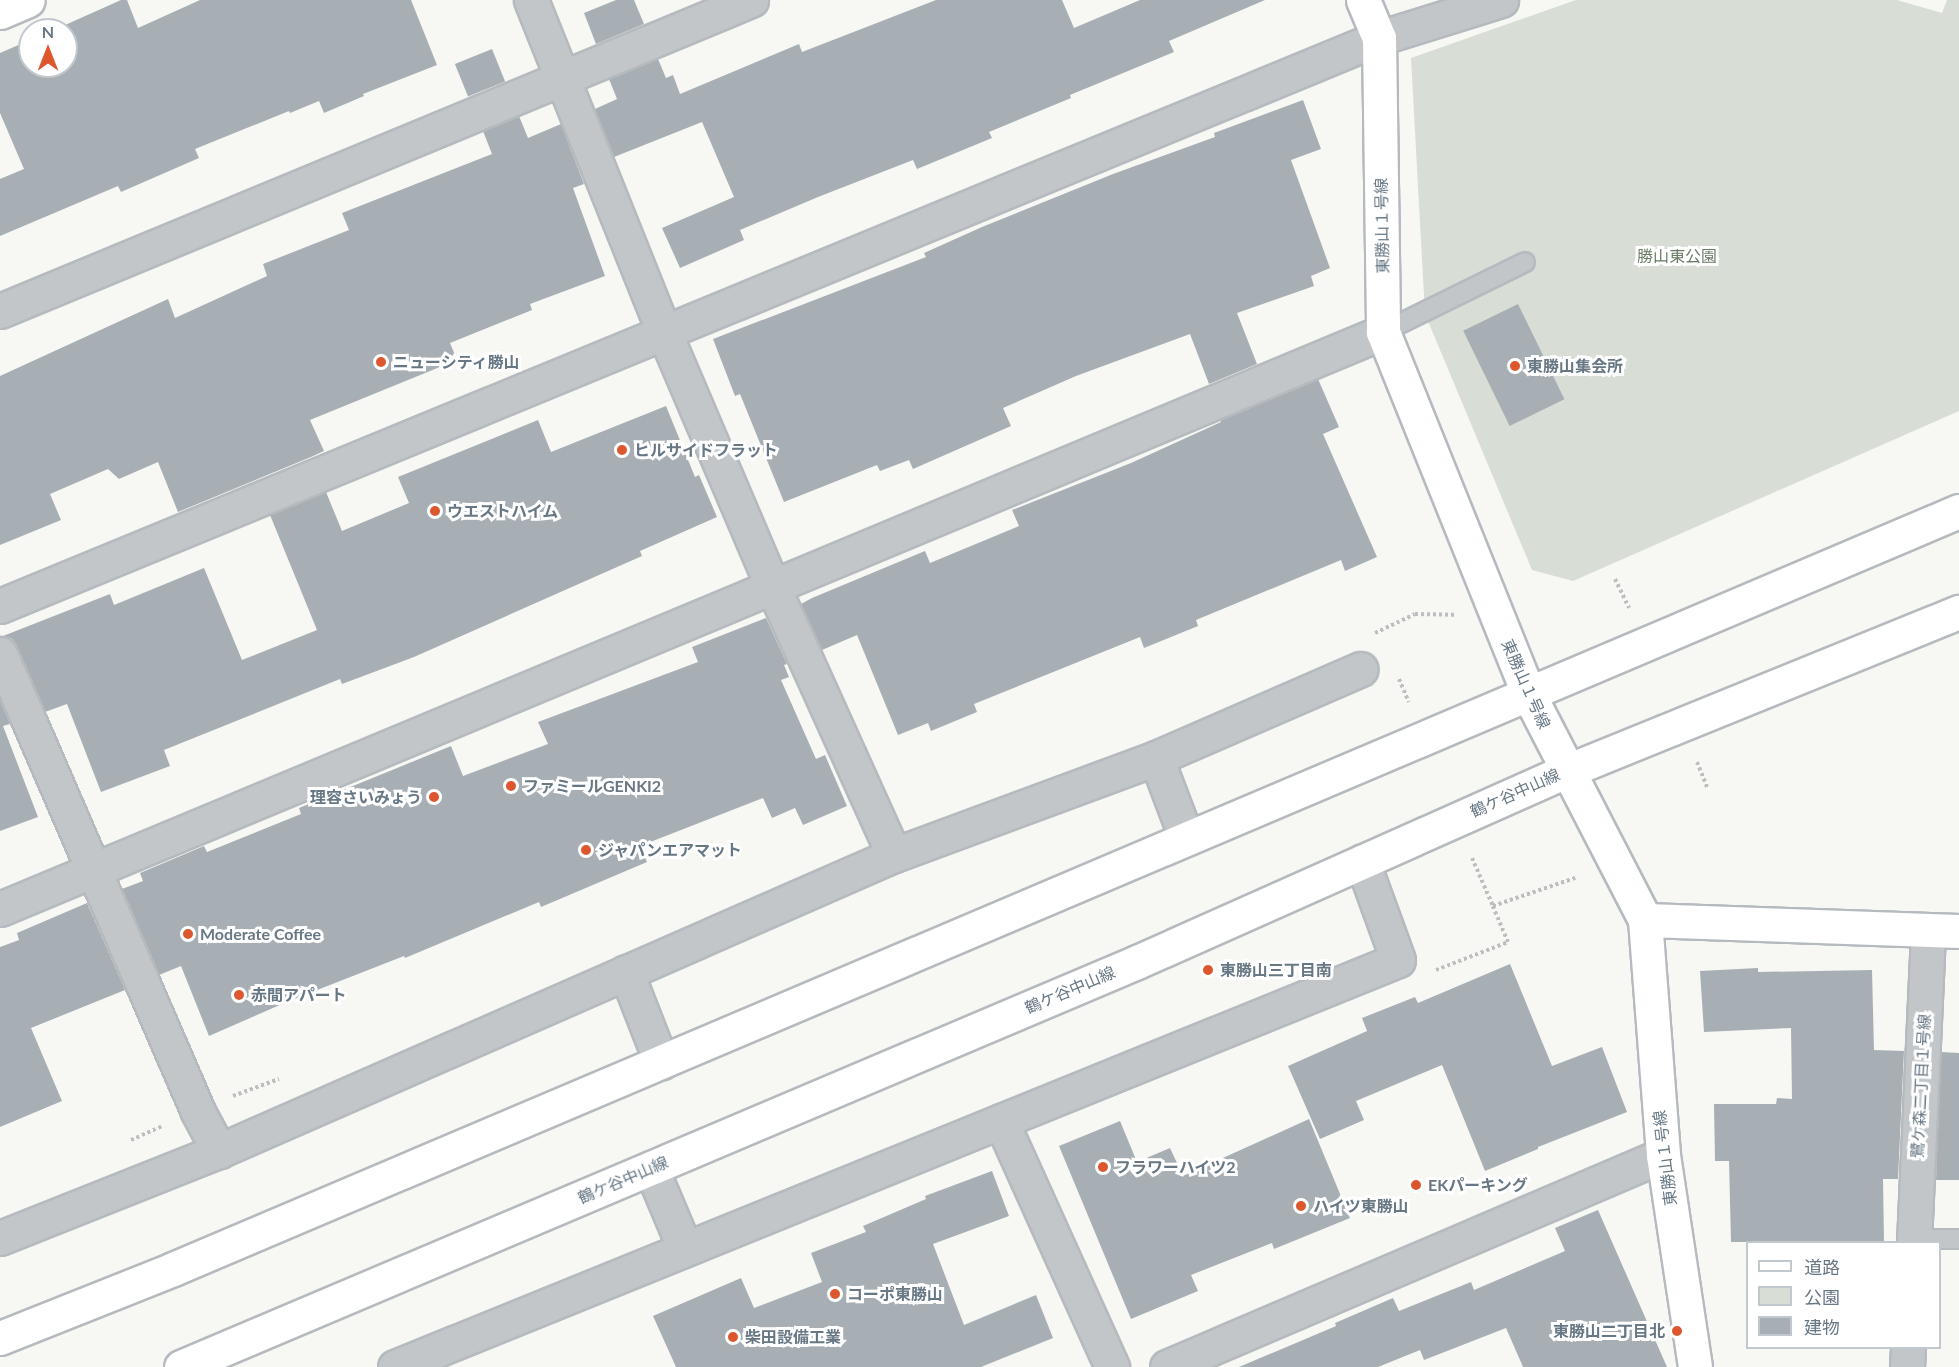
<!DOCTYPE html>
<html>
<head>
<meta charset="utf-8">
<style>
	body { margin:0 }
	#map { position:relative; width:1959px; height:1367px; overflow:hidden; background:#f7f7f4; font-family:Lato,"Noto Sans JP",sans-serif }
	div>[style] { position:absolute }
	.green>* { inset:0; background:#d8ded5 }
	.building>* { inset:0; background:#a7afb5; transform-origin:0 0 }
	.path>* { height:4px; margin-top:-2px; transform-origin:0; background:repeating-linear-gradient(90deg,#bcbec0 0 3px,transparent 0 6px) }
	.roads { filter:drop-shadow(2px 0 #b5babe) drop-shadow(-2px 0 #b5babe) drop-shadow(0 2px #b5babe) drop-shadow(0 -2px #b5babe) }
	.lane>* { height:18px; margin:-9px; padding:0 9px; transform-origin:9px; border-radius:9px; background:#c2c6c9 }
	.street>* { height:33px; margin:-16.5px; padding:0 16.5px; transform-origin:16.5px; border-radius:16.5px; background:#c2c6c9 }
	.secondary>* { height:33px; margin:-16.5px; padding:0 16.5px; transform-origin:16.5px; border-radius:16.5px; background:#fff }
	.dots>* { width:16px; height:16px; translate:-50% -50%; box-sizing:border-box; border:3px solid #fff; border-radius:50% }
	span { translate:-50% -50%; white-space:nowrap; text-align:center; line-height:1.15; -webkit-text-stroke:6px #fff; paint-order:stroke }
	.street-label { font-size:16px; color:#677784 }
	.park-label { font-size:16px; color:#6a7b65 }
	.poi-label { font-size:16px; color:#677784; font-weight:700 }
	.left { translate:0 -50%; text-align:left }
	.right { translate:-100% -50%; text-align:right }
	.legend { position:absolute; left:1746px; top:1241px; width:195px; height:108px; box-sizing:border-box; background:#fff; border:2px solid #c2c9ce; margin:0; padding:8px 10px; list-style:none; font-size:18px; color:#677784 }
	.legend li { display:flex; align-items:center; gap:12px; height:30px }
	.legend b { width:30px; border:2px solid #c2c9ce }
	.north { position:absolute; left:18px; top:18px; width:60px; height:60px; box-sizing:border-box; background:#fff; border:2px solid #c2c9ce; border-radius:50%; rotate:0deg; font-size:16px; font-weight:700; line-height:24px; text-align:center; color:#677784 }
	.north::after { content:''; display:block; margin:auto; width:21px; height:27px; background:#dd572e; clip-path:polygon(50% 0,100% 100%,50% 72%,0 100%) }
</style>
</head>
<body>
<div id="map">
	<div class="green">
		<i style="clip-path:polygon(1576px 0,1897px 0,1942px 13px,1947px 0,1959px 0,1959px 411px,1573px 581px,1532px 570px,1425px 314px,1411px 58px)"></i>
	</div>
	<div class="building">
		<i style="clip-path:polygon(121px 0,127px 0,138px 28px,200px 0,411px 0,437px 65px,363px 94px,364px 96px,324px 113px,319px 101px,290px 113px,289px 111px,195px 149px,199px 158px,121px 192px,118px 186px,0 236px,0 179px,24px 169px,0 113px,0 53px,30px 40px,30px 66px,66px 66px,66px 30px,54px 30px)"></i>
		<i style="clip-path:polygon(616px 0,634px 0,644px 24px,596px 44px,584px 13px)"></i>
		<i style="clip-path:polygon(936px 0,1062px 0,1074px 28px,1140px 0,1265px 0,1169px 41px,1174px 52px,1070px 95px,1071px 98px,989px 132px,992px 138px,917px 169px,913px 160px,818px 197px,740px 230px,744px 240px,680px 268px,662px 228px,734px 197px,702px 122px,614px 157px,595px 109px,617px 99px,609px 79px,658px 59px,666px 78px,673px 75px,680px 94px,799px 44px,802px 52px)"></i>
		<i style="left:492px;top:49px;width:35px;height:40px;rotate:68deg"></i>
		<i style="clip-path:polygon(1303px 100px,1321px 149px,1291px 160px,1330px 268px,1311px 276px,1314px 286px,1237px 313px,1257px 364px,1209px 384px,1190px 334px,1076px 376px,1003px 408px,1011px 426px,913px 469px,909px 460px,880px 471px,877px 465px,784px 502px,740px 394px,735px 396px,713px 339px,926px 257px,924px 253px,982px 227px,1113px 174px,1215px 137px,1214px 133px)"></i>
		<i style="clip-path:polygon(519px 116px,528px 138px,561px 124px,584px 184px,573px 188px,605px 276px,530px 304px,532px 310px,450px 343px,457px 360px,310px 420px,324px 451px,311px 457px,178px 512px,158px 462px,119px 479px,108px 469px,50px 494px,61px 520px,0 545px,0 376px,168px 299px,175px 318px,267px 276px,263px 264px,349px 230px,342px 213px,492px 154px,483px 131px)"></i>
		<i style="left:1518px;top:304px;width:106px;height:61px;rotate:64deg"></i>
		<i style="clip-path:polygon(1318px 379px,1339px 427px,1323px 434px,1377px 557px,1345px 571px,1341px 560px,1196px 620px,1198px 626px,1144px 648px,1140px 637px,974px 704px,977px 712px,931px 731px,928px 723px,898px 735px,857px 635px,822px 650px,801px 604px,812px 598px,925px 551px,930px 563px,1019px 526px,1012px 510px,1131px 463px,1221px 422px,1220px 420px)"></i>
		<i style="clip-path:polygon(666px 406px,695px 477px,699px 475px,717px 517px,640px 551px,642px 556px,414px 657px,342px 684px,340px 679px,164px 750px,170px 766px,101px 792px,67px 704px,45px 712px,17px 647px,12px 639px,3px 636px,110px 594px,114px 605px,204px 568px,242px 660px,317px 630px,270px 515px,326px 492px,342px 531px,409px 503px,398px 477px,538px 420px,551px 452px)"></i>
		<i style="clip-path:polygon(766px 618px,787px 664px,784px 665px,789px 677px,781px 680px,816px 759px,825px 755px,847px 806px,803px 825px,795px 808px,772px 818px,763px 798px,640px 846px,647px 862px,541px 907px,539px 902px,405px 958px,404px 956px,289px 1001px,209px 1036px,181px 966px,159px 975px,122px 889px,143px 881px,140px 873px,204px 846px,207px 852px,301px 814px,299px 808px,451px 746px,463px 776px,548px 744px,538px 722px,698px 662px,692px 647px)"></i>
		<i style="clip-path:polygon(0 701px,10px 724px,3px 726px,38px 817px,0 831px)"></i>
		<i style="clip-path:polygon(87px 903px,125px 990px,31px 1028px,62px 1101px,0 1127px,0 947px,19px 940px,17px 933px)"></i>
		<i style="clip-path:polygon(1510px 964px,1552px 1066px,1602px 1047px,1627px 1112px,1538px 1147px,1538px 1149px,1485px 1171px,1442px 1065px,1356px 1101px,1364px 1120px,1320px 1139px,1288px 1066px,1367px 1031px,1362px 1018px,1415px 997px,1418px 1003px)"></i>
		<i style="clip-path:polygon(1758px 968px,1758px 972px,1872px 970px,1874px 1050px,1904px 1051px,1898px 1179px,1883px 1179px,1884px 1242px,1731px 1242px,1729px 1161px,1715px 1161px,1714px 1104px,1776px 1104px,1777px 1098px,1792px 1099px,1791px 1028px,1704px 1032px,1700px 971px)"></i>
		<i style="clip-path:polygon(1941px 1052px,1959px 1053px,1959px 1180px,1936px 1180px)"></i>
		<i style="clip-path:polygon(1309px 1119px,1350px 1218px,1274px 1249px,1272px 1243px,1191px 1275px,1198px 1291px,1131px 1319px,1059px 1146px,1120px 1121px,1137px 1162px,1170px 1148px,1183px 1176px)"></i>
		<i style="clip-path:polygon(992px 1171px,1009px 1216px,933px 1244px,964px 1325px,1036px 1295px,1053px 1338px,981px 1367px,676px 1367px,653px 1316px,741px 1278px,754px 1308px,822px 1282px,811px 1253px,866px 1232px,863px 1226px,926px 1199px,925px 1196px)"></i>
		<i style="clip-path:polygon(1598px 1210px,1667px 1367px,1523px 1367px,1506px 1328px,1424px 1360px,1420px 1350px,1378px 1367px,1239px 1367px,1336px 1326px,1335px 1323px,1393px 1298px,1399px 1311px,1471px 1282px,1474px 1290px,1565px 1251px,1555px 1228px)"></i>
	</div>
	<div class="path">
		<i style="left:1615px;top:579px;width:32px;rotate:64deg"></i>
		<i style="left:1375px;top:633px;width:44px;rotate:-25.4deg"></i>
		<i style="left:1415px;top:614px;width:39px;rotate:1deg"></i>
		<i style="left:1399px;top:679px;width:25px;rotate:67deg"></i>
		<i style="left:1697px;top:762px;width:29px;rotate:68deg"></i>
		<i style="left:1472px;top:858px;width:52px;rotate:66.4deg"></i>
		<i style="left:1436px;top:970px;width:77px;rotate:-21.3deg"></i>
		<i style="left:1508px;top:942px;width:39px;rotate:-113deg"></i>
		<i style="left:1493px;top:906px;width:87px;rotate:-18.9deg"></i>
		<i style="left:233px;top:1096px;width:49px;rotate:-20.3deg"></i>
		<i style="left:131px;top:1140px;width:35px;rotate:-24deg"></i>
	</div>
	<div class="roads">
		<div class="lane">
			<i style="left:1383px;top:332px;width:158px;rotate:-26.2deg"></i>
			<i style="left:1914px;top:1239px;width:45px"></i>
		</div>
		<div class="street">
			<i style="left:531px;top:0;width:358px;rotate:68.2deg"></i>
			<i style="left:664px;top:332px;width:275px;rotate:66.9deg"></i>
			<i style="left:772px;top:585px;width:296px;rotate:65.7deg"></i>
			<i style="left:0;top:311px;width:813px;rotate:-22.5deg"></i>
			<i style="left:0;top:606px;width:1491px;rotate:-22.39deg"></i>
			<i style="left:1379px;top:38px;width:128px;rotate:-17.3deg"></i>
			<i style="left:0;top:654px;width:497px;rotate:66.6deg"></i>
			<i style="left:197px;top:1110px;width:47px;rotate:61.8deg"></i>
			<i style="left:1156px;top:758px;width:85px;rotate:69.2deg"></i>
			<i style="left:0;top:909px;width:1499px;rotate:-22.65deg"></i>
			<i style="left:626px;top:972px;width:97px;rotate:68.7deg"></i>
			<i style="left:1001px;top:1121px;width:270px;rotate:65.7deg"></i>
			<i style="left:651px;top:1168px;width:88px;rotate:67.2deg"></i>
			<i style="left:0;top:1238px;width:236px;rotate:-21.7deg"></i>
			<i style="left:219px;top:1151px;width:737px;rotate:-23.68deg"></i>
			<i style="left:894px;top:855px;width:279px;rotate:-20.3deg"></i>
			<i style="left:1156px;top:758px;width:223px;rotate:-23.5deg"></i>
			<i style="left:1914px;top:1242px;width:312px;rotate:-87.4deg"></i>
			<i style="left:395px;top:1367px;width:1082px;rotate:-22.09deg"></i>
			<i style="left:1398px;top:960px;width:105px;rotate:-110deg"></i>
			<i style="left:1167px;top:1367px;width:539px;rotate:-23.14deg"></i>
			<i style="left:1907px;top:1367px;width:19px;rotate:-87deg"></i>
		</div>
		<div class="secondary">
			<i style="left:1363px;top:0;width:41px;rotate:67.2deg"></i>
			<i style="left:1379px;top:38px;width:294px;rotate:89.2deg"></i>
			<i style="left:1383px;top:332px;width:389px;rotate:68.1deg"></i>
			<i style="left:1528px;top:693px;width:255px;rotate:62.7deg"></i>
			<i style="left:1645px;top:920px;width:236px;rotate:85.6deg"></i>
			<i style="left:1663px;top:1155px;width:214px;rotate:81.4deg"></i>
			<i style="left:0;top:12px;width:30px;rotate:-23deg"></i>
			<i style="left:1645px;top:920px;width:314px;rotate:2deg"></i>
			<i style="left:0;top:1338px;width:186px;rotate:-21.7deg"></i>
			<i style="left:173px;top:1269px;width:1940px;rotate:-23deg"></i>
			<i style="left:181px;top:1367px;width:1038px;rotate:-22.96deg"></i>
			<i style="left:1137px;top:962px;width:471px;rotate:-24deg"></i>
			<i style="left:1567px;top:771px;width:423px;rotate:-22.1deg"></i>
		</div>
	</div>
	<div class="dots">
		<i style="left:381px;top:362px;background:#dd572e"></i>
		<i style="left:1515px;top:366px;background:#dd572e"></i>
		<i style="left:622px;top:450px;background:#dd572e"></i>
		<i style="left:435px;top:511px;background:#dd572e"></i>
		<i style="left:511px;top:786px;background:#dd572e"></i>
		<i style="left:434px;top:797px;background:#dd572e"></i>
		<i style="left:586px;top:850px;background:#dd572e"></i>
		<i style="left:188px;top:934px;background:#dd572e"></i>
		<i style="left:1208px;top:970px;background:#dd572e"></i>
		<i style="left:239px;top:995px;background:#dd572e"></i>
		<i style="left:1103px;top:1167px;background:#dd572e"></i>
		<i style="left:1416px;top:1185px;background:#dd572e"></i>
		<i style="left:1301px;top:1206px;background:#dd572e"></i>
		<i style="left:835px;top:1294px;background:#dd572e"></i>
		<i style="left:1677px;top:1331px;background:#dd572e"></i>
		<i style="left:733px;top:1337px;background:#dd572e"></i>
	</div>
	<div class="street-label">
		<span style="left:1382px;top:226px;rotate:-91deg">東勝山１号線</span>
		<span style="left:1526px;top:684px;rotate:66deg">東勝山１号線</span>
		<span style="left:1515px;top:793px;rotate:-24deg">鶴ケ谷中山線</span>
		<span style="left:1070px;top:990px;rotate:-23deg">鶴ケ谷中山線</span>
		<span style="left:1921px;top:1086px;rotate:-87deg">鷺ケ森二丁目１号線</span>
		<span style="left:1665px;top:1158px;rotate:-97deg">東勝山１号線</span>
		<span style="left:623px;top:1180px;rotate:-23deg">鶴ケ谷中山線</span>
	</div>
	<div class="park-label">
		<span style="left:1677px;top:256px">勝山東公園</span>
	</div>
	<div class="poi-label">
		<span class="left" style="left:393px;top:362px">ニューシティ勝山</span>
		<span class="left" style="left:1527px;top:366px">東勝山集会所</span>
		<span class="left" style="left:634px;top:450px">ヒルサイドフラット</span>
		<span class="left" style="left:447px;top:511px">ウエストハイム</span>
		<span class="left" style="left:523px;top:786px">ファミールGENKI2</span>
		<span class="right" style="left:422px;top:797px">理容さいみょう</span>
		<span class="left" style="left:598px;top:850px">ジャパンエアマット</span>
		<span class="left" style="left:200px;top:934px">Moderate Coffee</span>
		<span class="left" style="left:1220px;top:970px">東勝山三丁目南</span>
		<span class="left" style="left:251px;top:995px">赤間アパート</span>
		<span class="left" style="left:1115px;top:1167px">フラワーハイツ2</span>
		<span class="left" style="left:1428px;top:1185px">EKパーキング</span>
		<span class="left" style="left:1313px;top:1206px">ハイツ東勝山</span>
		<span class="left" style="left:847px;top:1294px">コーポ東勝山</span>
		<span class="right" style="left:1665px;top:1331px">東勝山二丁目北</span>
		<span class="left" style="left:745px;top:1337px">柴田設備工業</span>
	</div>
	<ul class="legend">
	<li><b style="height:8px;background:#fff"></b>道路</li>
	<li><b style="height:16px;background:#d8ded5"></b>公園</li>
	<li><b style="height:16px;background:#a7afb5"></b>建物</li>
	</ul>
	<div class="north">N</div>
</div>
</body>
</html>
